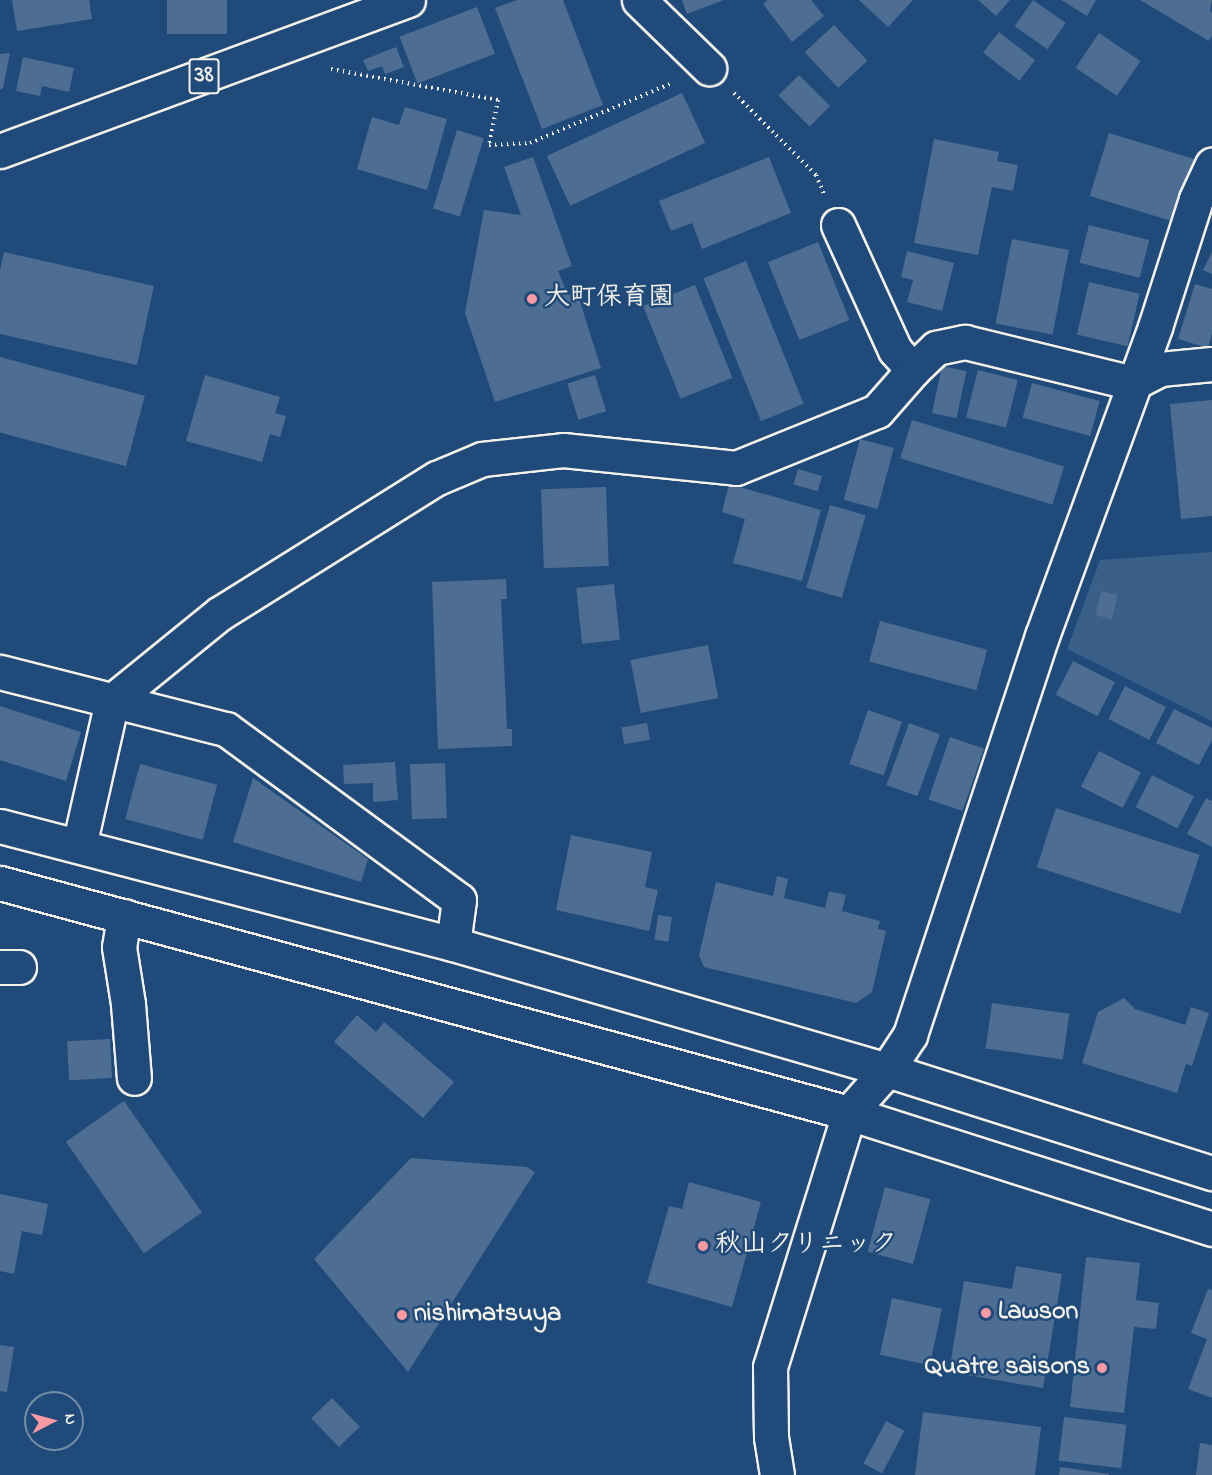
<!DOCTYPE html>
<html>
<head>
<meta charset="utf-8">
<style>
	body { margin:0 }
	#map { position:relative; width:1212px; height:1475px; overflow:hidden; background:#1f4a7a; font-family:"Indie Flower","Klee One",sans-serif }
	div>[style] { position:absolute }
	.green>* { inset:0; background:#3a5f88 }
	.building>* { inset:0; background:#4d6e92; transform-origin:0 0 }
	.path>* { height:4px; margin-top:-2px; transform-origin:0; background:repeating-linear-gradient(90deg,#f4f1e8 0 1.5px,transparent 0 6px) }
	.roads { filter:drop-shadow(2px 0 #f4f1e8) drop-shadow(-2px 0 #f4f1e8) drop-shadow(0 2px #f4f1e8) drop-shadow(0 -2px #f4f1e8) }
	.street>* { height:33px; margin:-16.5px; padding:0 16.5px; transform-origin:16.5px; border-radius:16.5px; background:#1f4a7a }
	.secondary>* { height:33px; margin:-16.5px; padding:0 16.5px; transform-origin:16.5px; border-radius:16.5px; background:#1f4a7a }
	.primary>* { height:33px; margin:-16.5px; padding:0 16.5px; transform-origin:16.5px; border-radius:16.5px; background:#1f4a7a }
	.dots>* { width:16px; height:16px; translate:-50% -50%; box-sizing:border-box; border:3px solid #1f4a7a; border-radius:50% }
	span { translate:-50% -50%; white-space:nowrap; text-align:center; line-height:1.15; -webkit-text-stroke:5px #1f4a7a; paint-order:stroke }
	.shield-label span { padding:2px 4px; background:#1f4a7a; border:2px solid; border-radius:4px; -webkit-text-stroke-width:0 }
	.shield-label { font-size:24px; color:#f4f1e8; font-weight:700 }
	.poi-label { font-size:26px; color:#f4f1e8; font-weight:700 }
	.left { translate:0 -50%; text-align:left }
	.right { translate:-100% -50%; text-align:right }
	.north { position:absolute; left:24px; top:1391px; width:60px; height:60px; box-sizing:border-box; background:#1f4a7a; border:2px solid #748da6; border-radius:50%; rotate:84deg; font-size:16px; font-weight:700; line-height:24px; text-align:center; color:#f4f1e8 }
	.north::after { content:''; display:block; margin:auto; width:21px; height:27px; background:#ff9aa2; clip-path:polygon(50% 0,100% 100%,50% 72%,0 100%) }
</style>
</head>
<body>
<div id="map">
	<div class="green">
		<i style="clip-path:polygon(1212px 552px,1212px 721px,1067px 649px,1100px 560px)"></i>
	</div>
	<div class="building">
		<i style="clip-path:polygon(12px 0,89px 0,92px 19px,17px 31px)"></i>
		<i style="left:167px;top:0;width:60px;height:34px"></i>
		<i style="clip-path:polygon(517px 0,563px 0,603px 105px,542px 129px,495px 8px)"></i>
		<i style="clip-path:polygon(682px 0,724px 0,687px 14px)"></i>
		<i style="clip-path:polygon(768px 0,811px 0,824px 16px,792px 42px,763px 4px)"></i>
		<i style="clip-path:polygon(859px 0,913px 0,888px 27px)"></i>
		<i style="clip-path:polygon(978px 0,1010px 0,996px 16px)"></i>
		<i style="left:1033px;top:0;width:40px;height:32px;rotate:35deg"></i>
		<i style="clip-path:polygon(1061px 0,1096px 0,1087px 16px)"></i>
		<i style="clip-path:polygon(1140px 0,1212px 0,1210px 11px,1212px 13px,1212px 36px,1209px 41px)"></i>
		<i style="left:477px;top:7px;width:50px;height:83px;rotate:69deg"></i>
		<i style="left:834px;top:25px;width:49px;height:40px;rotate:47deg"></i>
		<i style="left:999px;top:32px;width:46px;height:26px;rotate:38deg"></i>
		<i style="left:1099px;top:33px;width:50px;height:42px;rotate:34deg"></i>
		<i style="clip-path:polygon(396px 47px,404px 67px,385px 74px,382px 66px,368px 71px,363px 60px)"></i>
		<i style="clip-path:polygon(10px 53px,3px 88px,0 90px,0 54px)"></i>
		<i style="clip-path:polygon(23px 57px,74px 68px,69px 92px,42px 86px,40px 96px,16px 91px)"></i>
		<i style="left:799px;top:75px;width:44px;height:29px;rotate:45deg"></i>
		<i style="left:682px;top:93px;width:55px;height:149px;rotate:65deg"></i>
		<i style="clip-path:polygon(405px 107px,447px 119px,427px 190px,357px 169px,372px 117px,399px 125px)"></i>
		<i style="left:457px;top:130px;width:28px;height:82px;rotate:17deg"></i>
		<i style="left:1109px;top:133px;width:94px;height:66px;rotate:17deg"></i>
		<i style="clip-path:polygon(934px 139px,999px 152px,997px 161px,1018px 165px,1013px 191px,992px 187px,978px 255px,914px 243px)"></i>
		<i style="clip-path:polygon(533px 157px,572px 266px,558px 271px,568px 295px,577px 292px,601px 368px,495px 402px,465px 313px,484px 210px,521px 215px,504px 167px)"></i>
		<i style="clip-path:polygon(769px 157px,791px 213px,702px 249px,692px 223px,671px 231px,659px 201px)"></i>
		<i style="left:1089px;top:225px;width:62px;height:39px;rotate:14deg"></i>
		<i style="left:1012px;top:239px;width:58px;height:86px;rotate:11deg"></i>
		<i style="left:818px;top:242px;width:84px;height:54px;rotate:68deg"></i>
		<i style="clip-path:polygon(907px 251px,954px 263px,942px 311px,907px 302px,913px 280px,901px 277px)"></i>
		<i style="clip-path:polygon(4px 252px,154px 286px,137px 365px,0 334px,0 271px)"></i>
		<i style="clip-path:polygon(1212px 252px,1212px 274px,1203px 270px)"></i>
		<i style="left:746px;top:261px;width:154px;height:46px;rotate:68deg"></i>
		<i style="left:1089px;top:282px;width:52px;height:54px;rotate:13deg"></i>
		<i style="clip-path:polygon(1195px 284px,1212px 289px,1212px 333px,1208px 348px,1178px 339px)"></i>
		<i style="left:695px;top:285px;width:100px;height:56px;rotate:68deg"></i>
		<i style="left:0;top:357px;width:150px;height:73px;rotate:15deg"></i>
		<i style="left:942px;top:366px;width:25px;height:48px;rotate:12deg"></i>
		<i style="left:978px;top:370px;width:41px;height:49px;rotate:14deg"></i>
		<i style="clip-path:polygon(205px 375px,280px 397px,275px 413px,286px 416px,280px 437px,270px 434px,262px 462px,186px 441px)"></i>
		<i style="left:595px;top:375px;width:38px;height:29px;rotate:73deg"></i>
		<i style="left:1032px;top:383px;width:70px;height:36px;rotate:15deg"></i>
		<i style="clip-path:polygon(1212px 400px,1212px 516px,1181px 519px,1170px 404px)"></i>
		<i style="left:912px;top:420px;width:159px;height:40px;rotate:17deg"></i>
		<i style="left:860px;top:439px;width:35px;height:63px;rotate:15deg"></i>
		<i style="left:798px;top:469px;width:25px;height:16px;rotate:16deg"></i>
		<i style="clip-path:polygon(729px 484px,821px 510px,802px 581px,733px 563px,745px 519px,722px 512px)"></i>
		<i style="left:606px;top:487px;width:79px;height:65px;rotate:88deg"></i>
		<i style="left:830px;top:505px;width:37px;height:86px;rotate:16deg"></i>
		<i style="clip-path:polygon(506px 579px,507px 599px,501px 599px,507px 729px,512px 729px,512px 746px,438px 749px,432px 582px)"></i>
		<i style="left:614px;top:584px;width:56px;height:38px;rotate:84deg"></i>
		<i style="left:1101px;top:591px;width:17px;height:25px;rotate:13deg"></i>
		<i style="left:880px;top:621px;width:111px;height:42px;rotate:15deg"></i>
		<i style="left:708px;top:645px;width:54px;height:79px;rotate:79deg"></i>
		<i style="left:1073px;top:661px;width:47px;height:38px;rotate:27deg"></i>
		<i style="left:1125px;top:686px;width:46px;height:37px;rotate:27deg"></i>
		<i style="clip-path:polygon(0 706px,81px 732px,66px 781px,0 760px)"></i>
		<i style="clip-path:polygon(1174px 709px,1212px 728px,1212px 740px,1199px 765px,1156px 743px)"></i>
		<i style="left:868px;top:710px;width:36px;height:57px;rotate:19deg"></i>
		<i style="left:647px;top:723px;width:17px;height:26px;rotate:80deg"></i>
		<i style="left:909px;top:723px;width:33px;height:66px;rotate:20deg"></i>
		<i style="left:950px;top:737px;width:36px;height:66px;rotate:19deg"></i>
		<i style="left:1099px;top:751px;width:47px;height:40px;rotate:27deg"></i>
		<i style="clip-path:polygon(395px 762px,398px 800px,373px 802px,373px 783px,344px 784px,343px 765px)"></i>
		<i style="left:445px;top:763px;width:55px;height:35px;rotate:88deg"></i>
		<i style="left:140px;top:764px;width:80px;height:57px;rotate:15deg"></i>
		<i style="left:1152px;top:775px;width:47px;height:36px;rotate:27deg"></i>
		<i style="clip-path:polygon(253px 778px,368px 859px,361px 882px,233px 842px)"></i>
		<i style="clip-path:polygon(1206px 798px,1212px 801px,1212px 847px,1187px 834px)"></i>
		<i style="left:1056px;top:808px;width:151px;height:62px;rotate:18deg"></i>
		<i style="clip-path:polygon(571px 835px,652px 852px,645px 887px,658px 890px,649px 931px,556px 910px)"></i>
		<i style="clip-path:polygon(777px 876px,788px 879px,784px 898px,825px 908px,829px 891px,846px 895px,842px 911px,880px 921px,878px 929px,886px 931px,872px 992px,856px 1003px,704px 967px,699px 955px,716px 882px,773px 896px)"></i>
		<i style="left:658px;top:915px;width:14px;height:25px;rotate:8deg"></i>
		<i style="clip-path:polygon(1124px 998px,1135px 1009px,1185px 1025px,1191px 1007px,1209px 1013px,1192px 1066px,1186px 1064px,1177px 1093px,1082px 1063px,1098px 1012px)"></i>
		<i style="left:992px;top:1003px;width:78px;height:46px;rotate:8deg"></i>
		<i style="clip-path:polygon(357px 1015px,376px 1032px,384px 1022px,454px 1082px,423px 1118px,334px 1042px)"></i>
		<i style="left:110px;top:1039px;width:39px;height:43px;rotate:87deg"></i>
		<i style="left:124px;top:1101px;width:136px;height:71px;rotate:55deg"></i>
		<i style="clip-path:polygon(411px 1158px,527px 1167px,535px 1172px,408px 1372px,314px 1259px)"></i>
		<i style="clip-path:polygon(689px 1182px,761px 1202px,732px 1307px,647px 1283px,669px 1206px,682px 1209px)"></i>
		<i style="left:885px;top:1187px;width:47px;height:67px;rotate:15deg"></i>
		<i style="clip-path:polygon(0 1194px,48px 1204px,42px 1235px,22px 1231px,14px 1274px,0 1271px)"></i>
		<i style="clip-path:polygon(1086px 1257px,1140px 1263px,1136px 1300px,1159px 1303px,1156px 1329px,1134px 1327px,1124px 1413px,1070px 1407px)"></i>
		<i style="clip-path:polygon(1016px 1266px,1062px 1274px,1043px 1388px,949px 1372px,964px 1281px,1012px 1289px)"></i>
		<i style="clip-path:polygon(1208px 1289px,1212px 1290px,1212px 1398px,1188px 1389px,1207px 1339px,1191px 1333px)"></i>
		<i style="left:892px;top:1298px;width:51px;height:58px;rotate:12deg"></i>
		<i style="clip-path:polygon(0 1345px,14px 1347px,7px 1392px,0 1391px)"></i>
		<i style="left:332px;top:1398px;width:40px;height:29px;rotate:46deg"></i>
		<i style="clip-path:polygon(923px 1412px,1041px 1427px,1035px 1475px,915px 1475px)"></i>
		<i style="left:1064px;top:1417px;width:63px;height:44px;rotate:7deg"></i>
		<i style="left:886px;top:1421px;width:21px;height:48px;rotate:28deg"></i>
		<i style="clip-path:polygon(1200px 1443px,1212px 1445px,1212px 1475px,1196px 1475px)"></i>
		<i style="clip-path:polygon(1060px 1467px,1109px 1474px,1109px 1475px,1059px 1475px)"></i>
	</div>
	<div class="path">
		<i style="left:331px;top:69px;width:170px;rotate:10.5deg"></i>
		<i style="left:498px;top:100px;width:46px;rotate:101.3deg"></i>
		<i style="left:489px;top:145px;width:41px;rotate:-2.8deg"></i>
		<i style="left:530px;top:143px;width:154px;rotate:-22.9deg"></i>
		<i style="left:734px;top:93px;width:116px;rotate:45deg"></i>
		<i style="left:816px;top:175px;width:21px;rotate:67deg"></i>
	</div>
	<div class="roads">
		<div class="street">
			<i style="left:639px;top:0;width:98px;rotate:44.2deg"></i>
			<i style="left:838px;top:225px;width:137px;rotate:65.5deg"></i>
			<i style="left:895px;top:350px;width:27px;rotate:48deg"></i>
			<i style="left:0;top:672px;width:233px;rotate:14.2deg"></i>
			<i style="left:226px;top:729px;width:289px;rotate:36.3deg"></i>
			<i style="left:459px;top:900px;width:44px;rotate:97.8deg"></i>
			<i style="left:79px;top:846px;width:149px;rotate:-77.2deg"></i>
			<i style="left:112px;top:701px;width:138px;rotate:-39.1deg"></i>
			<i style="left:219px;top:614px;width:257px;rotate:-32deg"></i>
			<i style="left:437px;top:478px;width:49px;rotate:-22.9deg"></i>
			<i style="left:482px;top:459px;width:81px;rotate:-6.3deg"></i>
			<i style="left:563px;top:450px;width:174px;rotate:5.9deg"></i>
			<i style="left:736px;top:468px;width:152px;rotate:-22deg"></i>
			<i style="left:877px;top:411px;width:55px;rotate:-48.7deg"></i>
			<i style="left:913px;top:370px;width:32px;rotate:-44deg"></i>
			<i style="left:936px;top:348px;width:30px;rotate:-12deg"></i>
			<i style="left:965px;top:342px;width:173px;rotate:13.7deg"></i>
			<i style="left:1133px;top:383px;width:30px;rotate:-27deg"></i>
			<i style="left:1160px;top:369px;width:52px;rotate:-5.5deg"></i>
			<i style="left:124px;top:916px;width:31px;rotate:99deg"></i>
			<i style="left:119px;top:947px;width:58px;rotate:81deg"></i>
			<i style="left:128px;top:1004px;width:74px;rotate:85.4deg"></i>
			<i style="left:0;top:967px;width:19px"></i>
			<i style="left:887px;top:1070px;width:42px;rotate:-56.7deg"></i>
			<i style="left:910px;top:1035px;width:420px;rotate:-71.7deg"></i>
			<i style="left:1042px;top:636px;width:329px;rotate:-69.9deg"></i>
			<i style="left:1155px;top:327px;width:134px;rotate:-72.2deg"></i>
			<i style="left:1196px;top:199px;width:38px;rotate:-65deg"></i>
		</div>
		<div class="secondary">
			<i style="left:0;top:826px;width:468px;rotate:14.6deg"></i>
			<i style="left:453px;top:944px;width:452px;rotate:16.2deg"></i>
			<i style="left:887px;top:1070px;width:341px;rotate:17.6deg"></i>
			<i style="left:0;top:883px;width:880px;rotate:15.16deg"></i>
			<i style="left:849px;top:1113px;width:381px;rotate:17.7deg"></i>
			<i style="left:777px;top:1475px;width:38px;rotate:-99deg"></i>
			<i style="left:771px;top:1437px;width:70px;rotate:-90.8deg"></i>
			<i style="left:770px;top:1367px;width:266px;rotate:-72.7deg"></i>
			<i style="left:849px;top:1113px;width:57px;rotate:-48.5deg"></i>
		</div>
		<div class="primary">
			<i style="left:0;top:151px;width:435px;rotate:-20.3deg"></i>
		</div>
	</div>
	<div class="dots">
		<i style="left:532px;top:299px;background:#ff9aa2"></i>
		<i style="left:703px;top:1246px;background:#ff9aa2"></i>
		<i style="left:986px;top:1313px;background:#ff9aa2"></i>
		<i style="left:402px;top:1315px;background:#ff9aa2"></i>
		<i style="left:1102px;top:1368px;background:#ff9aa2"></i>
	</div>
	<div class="shield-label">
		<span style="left:204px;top:76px">38</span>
	</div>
	<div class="poi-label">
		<span class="left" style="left:544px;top:299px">大町保育園</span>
		<span class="left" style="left:715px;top:1246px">秋山クリニック</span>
		<span class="left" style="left:998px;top:1313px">Lawson</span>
		<span class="left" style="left:414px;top:1315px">nishimatsuya</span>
		<span class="right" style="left:1090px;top:1368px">Quatre saisons</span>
	</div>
	<div class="north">N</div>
</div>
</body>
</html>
